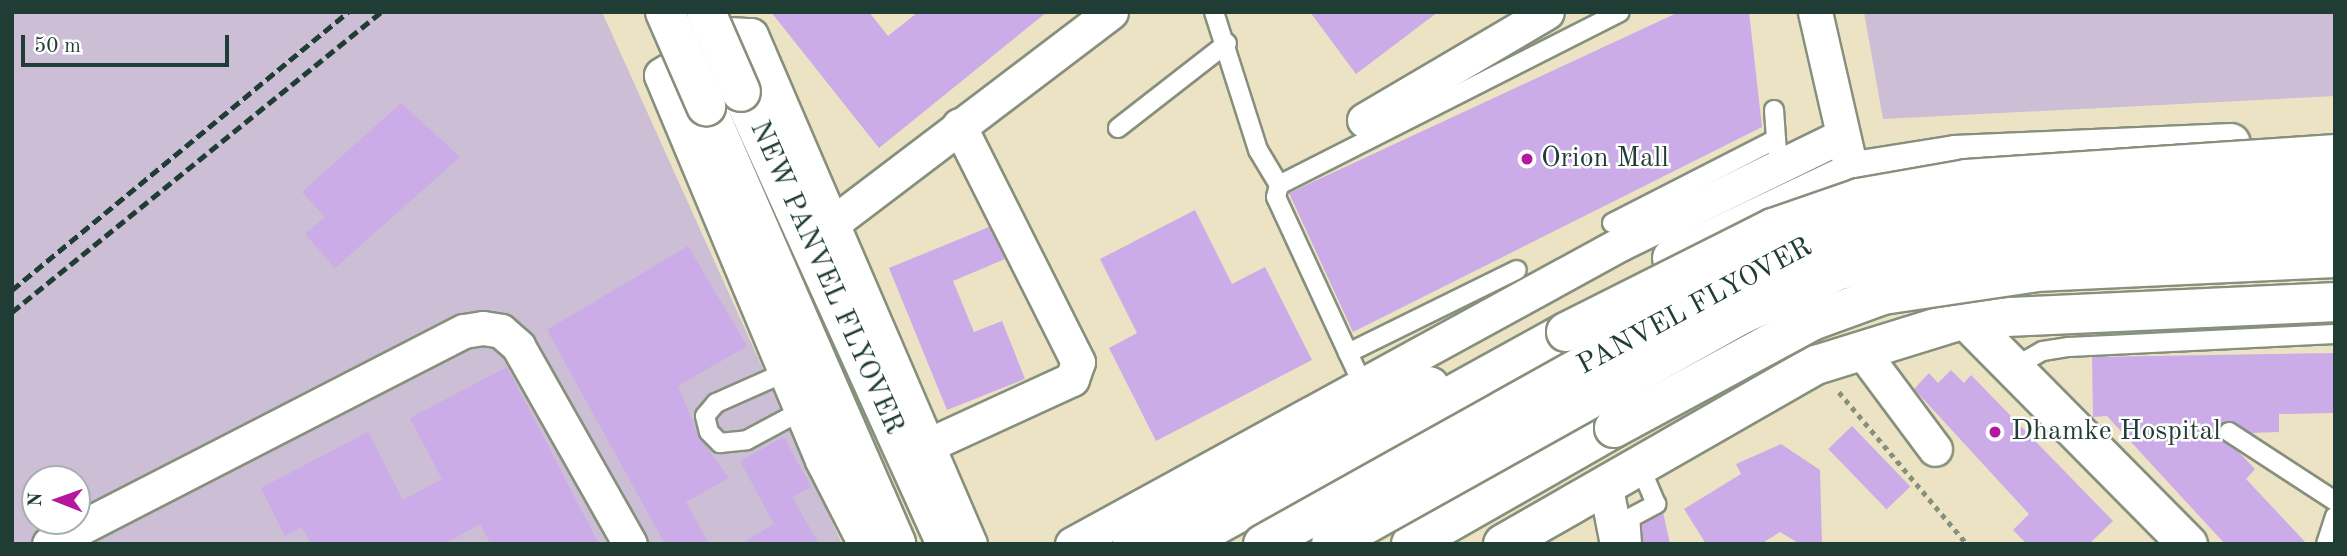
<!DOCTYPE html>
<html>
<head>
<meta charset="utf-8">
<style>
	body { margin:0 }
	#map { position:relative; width:2347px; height:556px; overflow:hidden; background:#ece3c4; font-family:"Old Standard TT",serif }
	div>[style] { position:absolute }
	.industrial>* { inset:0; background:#ccbed4 }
	.building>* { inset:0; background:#cbabe8; transform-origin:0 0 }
	.path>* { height:4.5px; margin-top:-2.25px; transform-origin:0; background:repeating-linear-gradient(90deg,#86907c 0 5px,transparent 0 10px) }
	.roads { filter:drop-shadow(2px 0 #86907c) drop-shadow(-2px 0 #86907c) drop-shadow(0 2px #86907c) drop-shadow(0 -2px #86907c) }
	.service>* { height:18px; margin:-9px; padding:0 9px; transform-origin:9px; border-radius:9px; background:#fff }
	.minor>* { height:33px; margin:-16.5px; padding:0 16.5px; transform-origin:16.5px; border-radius:16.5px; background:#fff }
	.tertiary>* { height:38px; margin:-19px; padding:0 19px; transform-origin:19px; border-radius:19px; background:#fff }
	.primary>* { height:38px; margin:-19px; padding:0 19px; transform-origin:19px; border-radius:19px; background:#fff }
	.trunk>* { height:38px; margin:-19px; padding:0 19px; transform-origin:19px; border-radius:19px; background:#fff }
	.rail>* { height:5px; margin-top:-2.5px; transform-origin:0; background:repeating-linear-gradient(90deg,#1f3d34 0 10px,transparent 0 15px) }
	.bridges { filter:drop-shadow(2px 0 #86907c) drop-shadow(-2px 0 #86907c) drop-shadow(0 2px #86907c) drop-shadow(0 -2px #86907c) }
	.primary-bridge>* { height:38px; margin:-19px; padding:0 19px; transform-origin:19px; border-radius:19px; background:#fff }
	.trunk-bridge>* { height:38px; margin:-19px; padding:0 19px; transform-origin:19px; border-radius:19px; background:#fff }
	.dots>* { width:19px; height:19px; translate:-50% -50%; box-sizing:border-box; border:4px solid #fff; border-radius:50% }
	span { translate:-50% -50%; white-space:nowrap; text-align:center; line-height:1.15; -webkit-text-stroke:5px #fff; paint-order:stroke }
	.poi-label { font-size:28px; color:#1f3d34 }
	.left { translate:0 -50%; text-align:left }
	.street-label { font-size:28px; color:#1f3d34 }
	.frame { position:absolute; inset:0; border:14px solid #1f3d34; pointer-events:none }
	.north { position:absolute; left:21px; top:465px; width:70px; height:70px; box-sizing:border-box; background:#fff; border:2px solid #a5b1ae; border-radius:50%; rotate:271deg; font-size:19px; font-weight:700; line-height:28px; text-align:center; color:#1f3d34 }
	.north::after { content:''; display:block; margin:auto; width:24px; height:32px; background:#b5179e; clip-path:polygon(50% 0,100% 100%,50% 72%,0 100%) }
	.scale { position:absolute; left:21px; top:35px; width:208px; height:32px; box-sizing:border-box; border:4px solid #1f3d34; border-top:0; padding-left:9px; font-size:21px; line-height:24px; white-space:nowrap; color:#1f3d34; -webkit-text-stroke:5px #fff; paint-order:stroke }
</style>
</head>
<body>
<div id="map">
	<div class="industrial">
		<i style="clip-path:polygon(evenodd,12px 12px,602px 12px,842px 544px,12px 544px,12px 12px,35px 479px,77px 479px,77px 521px,35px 521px,35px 479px)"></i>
		<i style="clip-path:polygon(1864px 12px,2335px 12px,2335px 96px,1883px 119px)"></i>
	</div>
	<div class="building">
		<i style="clip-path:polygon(771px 12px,869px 12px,888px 36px,918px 12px,1047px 12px,879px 148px)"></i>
		<i style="clip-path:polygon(1310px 12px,1438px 12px,1356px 74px)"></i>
		<i style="clip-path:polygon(1679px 12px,1749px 12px,1762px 127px,1353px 332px,1289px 193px)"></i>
		<i style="clip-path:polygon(401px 103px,460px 157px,335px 268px,305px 234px,325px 217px,302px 192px)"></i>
		<i style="clip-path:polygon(1195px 210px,1232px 284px,1265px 267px,1312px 360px,1156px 441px,1109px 348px,1137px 333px,1100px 259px)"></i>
		<i style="clip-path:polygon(989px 227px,1005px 259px,953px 281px,974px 332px,1002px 321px,1025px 379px,947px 410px,889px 268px)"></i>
		<i style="clip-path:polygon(688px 246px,747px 346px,678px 386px,698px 435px,729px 478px,686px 502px,709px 544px,665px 544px,547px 330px)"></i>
		<i style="clip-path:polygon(2335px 353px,2335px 413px,2279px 414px,2279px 432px,2251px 433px,2229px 421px,2218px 431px,2255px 469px,2246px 479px,2307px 544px,2225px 544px,2107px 416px,2093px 417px,2092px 357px)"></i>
		<i style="clip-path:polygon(507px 367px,599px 544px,491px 544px,480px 524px,444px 544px,311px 544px,302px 527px,285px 536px,261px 488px,368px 432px,403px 500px,442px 479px,410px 418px)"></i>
		<i style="clip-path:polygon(1951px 370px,1964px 383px,1971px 375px,2113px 521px,2089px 544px,2027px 544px,2013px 530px,2029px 514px,1914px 389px,1929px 373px,1938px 383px)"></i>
		<i style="left:1852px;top:426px;width:84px;height:33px;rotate:46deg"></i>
		<i style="clip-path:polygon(784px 437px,811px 487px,792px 497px,819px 544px,741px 544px,774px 524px,740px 461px)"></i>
		<i style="clip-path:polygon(1781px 444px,1820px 470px,1822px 544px,1800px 544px,1780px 532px,1761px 544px,1706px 544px,1684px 509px,1741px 474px,1736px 464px)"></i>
		<i style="clip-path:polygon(1663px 512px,1670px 544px,1643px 544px,1642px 525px)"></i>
	</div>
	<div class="path">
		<i style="left:1839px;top:392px;width:199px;rotate:49.9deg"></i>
	</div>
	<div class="roads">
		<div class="service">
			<i style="left:1214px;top:12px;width:145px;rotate:72.3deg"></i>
			<i style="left:1258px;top:150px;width:41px;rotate:59deg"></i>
			<i style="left:1774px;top:110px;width:39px;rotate:86deg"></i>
			<i style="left:1118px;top:128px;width:138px;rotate:-37.9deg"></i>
			<i style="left:1612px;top:223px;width:184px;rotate:-27.1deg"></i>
			<i style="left:1348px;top:353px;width:188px;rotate:-26.2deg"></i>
			<i style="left:2013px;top:368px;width:34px;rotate:-30deg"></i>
			<i style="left:2043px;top:351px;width:26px;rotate:-9deg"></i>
			<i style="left:2069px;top:347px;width:266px;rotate:-2.8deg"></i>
			<i style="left:786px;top:372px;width:77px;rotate:156.1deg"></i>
			<i style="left:716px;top:403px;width:17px;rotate:130deg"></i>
			<i style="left:705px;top:416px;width:16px;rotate:76deg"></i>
			<i style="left:709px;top:432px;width:16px;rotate:45deg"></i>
			<i style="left:720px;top:443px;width:27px;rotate:-6deg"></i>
			<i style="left:747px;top:440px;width:61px;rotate:-28.2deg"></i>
			<i style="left:1362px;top:383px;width:205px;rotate:-114.8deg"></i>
			<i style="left:1276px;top:197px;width:12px;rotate:-76deg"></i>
			<i style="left:1279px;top:185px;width:382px;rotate:-26.9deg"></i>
			<i style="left:2229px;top:432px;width:126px;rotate:33.1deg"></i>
			<i style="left:1632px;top:544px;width:26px;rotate:-94deg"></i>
			<i style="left:1630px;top:518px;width:30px;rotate:-28deg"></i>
			<i style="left:1656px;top:504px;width:43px;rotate:-113deg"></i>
			<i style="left:2326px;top:544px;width:29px;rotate:-72deg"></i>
		</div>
		<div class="minor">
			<i style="left:1815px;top:12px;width:148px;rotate:77.1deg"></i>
			<i style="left:1364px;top:120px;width:212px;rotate:-30.5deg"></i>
			<i style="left:833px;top:223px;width:349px;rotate:-37.2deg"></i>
			<i style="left:1862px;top:351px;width:122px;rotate:53.3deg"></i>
			<i style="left:924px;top:447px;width:163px;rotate:-24.7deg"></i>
			<i style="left:1072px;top:379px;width:18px;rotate:-71deg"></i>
			<i style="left:1078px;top:362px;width:265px;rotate:-116.7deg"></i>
			<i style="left:1605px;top:483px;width:62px;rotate:78.9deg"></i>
			<i style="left:49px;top:544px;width:466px;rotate:-27.2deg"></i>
			<i style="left:464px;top:331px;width:19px;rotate:-9deg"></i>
			<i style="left:483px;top:328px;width:18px;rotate:9deg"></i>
			<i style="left:501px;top:331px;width:23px;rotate:41deg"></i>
			<i style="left:518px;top:346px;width:227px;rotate:60.5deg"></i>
			<i style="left:865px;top:544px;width:94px;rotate:-117.1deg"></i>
			<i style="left:822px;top:460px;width:417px;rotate:-112.7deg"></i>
			<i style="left:661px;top:75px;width:79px;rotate:-31.1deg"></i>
			<i style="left:729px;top:34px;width:22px;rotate:3deg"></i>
			<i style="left:751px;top:35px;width:554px;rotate:66.72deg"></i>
			<i style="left:1072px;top:544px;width:625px;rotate:-28.7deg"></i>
			<i style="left:1620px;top:244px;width:244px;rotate:-26deg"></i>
		</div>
		<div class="tertiary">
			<i style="left:1672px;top:258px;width:203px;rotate:-25.4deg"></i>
			<i style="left:1855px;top:171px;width:102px;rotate:-9deg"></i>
			<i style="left:1956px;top:155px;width:275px;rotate:-2.5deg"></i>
			<i style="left:1965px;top:319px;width:317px;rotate:45.3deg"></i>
			<i style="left:1132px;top:544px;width:337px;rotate:-27.9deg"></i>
			<i style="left:1503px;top:544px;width:361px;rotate:-29.8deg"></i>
			<i style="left:1816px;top:365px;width:156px;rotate:-17.2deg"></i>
			<i style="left:1965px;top:319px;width:370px;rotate:-2.6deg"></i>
		</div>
		<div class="primary">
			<i style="left:741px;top:92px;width:496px;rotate:65.6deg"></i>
			<i style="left:706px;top:106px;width:477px;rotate:66.5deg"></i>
		</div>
		<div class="trunk">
			<i style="left:1182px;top:544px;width:439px;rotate:-28.9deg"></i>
			<i style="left:1411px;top:544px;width:234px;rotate:-29.7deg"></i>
		</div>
	</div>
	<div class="rail">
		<i style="left:12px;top:290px;width:436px;rotate:-39.6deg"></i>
		<i style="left:12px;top:312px;width:476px;rotate:-39.1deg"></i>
	</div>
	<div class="bridges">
		<div class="primary-bridge">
			<i style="left:665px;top:12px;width:103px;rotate:66.4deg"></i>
			<i style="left:706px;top:12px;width:87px;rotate:66.4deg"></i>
		</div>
		<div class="trunk-bridge">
			<i style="left:1566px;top:332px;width:232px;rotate:-26.7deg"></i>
			<i style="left:1773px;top:228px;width:91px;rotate:-19.2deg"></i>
			<i style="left:1859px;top:198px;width:110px;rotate:-10deg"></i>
			<i style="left:1967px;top:179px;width:369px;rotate:-3.9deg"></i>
			<i style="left:1614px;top:428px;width:225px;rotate:-28.4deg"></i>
			<i style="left:1812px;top:321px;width:76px;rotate:-20.1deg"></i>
			<i style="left:1883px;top:295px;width:155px;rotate:-8.5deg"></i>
			<i style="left:2036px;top:272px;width:299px;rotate:-2.7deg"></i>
			<i style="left:1263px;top:544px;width:534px;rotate:-29.16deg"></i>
			<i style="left:1729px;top:284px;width:108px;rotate:-25.1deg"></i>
			<i style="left:1827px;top:238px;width:148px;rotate:-11.3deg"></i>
			<i style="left:1972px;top:209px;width:364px;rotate:-3.2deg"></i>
			<i style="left:1331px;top:544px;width:474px;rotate:-29.2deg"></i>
			<i style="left:1745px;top:313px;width:103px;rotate:-24.6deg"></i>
			<i style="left:1839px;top:270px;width:139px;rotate:-11.2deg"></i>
			<i style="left:1975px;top:243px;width:360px;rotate:-2.9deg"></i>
		</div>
	</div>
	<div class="dots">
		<i style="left:1527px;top:159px;background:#b5179e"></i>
		<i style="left:1995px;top:432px;background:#b5179e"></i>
	</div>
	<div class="poi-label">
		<span class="left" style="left:1541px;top:159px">Orion Mall</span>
		<span class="left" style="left:2011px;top:432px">Dhamke Hospital</span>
	</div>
	<div class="street-label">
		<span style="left:826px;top:278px;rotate:66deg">NEW PANVEL FLYOVER</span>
		<span style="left:1695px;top:307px;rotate:-28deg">PANVEL FLYOVER</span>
	</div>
	<div class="frame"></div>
	<div class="north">N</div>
	<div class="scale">50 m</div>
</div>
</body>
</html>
